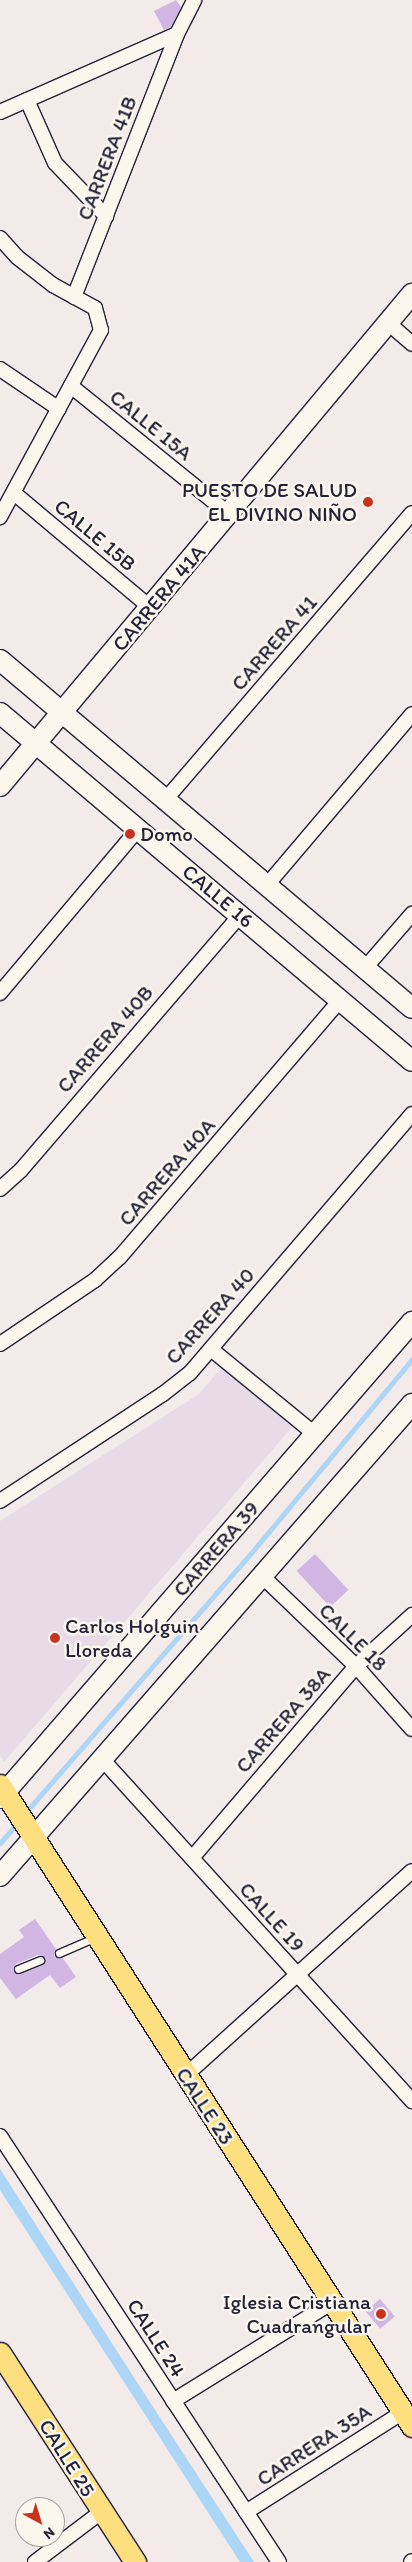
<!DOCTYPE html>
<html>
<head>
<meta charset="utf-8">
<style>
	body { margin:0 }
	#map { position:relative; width:412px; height:2562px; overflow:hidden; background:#f3eaea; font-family:Itim,sans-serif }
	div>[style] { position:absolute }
	.built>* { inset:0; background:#e9dae8 }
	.water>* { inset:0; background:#acd5f6 }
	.stream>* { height:5px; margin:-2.5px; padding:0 2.5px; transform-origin:2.5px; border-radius:2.5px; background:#acd5f6 }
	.building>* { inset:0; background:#d1b6e4; transform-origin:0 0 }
	.roads { filter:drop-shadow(1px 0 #22223b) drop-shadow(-1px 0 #22223b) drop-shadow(0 1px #22223b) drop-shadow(0 -1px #22223b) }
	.lane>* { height:7px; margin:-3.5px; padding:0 3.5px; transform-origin:3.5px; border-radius:3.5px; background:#fbf7ec }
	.street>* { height:14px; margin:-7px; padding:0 7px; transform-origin:7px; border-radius:7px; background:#fbf7ec }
	.secondary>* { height:20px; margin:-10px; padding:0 10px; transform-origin:10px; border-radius:10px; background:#fbf7ec }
	.primary>* { height:21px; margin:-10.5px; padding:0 10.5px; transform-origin:10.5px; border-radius:10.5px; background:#fedf80 }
	.dots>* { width:14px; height:14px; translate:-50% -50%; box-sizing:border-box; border:2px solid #fbf7ec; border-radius:50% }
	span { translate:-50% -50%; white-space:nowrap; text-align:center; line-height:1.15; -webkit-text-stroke:5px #fbf7ec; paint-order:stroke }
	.street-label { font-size:21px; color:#22223b }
	.poi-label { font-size:21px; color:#22223b }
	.right { translate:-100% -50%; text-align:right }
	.left { translate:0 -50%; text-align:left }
	.north { position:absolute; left:15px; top:2497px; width:50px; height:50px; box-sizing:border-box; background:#fbf7ec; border:1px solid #a4a2a5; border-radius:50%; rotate:141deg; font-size:14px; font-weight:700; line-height:20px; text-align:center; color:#22223b }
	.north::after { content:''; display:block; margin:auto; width:18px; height:22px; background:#c8321e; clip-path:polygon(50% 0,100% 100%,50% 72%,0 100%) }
</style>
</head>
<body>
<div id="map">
	<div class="built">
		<i style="clip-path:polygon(225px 1364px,293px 1426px,4px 1762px,0 1755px,0 1521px,199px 1394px)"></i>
	</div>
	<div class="water">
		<i style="clip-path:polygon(0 2169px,142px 2390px,254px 2562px,240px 2562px,133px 2396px,0 2190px)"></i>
	</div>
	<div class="stream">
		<i style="left:25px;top:1813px;width:346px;rotate:-49deg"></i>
		<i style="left:252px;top:1552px;width:251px;rotate:-50.3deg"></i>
		<i style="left:0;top:1843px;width:28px;rotate:-49deg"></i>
	</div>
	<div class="building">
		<i style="clip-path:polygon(176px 0,181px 7px,171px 27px,164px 30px,154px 11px)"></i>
		<i style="left:315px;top:1554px;width:49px;height:25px;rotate:47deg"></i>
		<i style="clip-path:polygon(evenodd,35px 1919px,56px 1949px,54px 1956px,62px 1957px,76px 1977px,60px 1988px,50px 1975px,16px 1999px,0 1978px,0 1954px,24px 1937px,19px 1930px,35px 1919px,38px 1955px,45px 1958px,42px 1965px,20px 1974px,13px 1971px,16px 1964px,38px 1955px)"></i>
		<i style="left:380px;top:2299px;width:23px;height:19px;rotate:50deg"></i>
	</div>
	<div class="roads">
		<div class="lane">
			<i style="left:59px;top:1953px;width:40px;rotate:-23.4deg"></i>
			<i style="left:18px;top:1969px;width:24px;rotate:-22deg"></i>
		</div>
		<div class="street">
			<i style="left:27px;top:100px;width:69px;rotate:66deg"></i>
			<i style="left:55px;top:163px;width:74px;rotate:46.1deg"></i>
			<i style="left:0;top:112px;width:193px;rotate:-23.8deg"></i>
			<i style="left:0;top:238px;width:25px;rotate:48deg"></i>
			<i style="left:17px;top:257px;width:46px;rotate:37.9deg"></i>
			<i style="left:53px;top:285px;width:48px;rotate:28.7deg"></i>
			<i style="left:95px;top:308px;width:23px;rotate:75deg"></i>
			<i style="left:101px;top:330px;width:213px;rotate:118.4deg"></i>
			<i style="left:74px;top:297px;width:282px;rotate:-68.6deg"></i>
			<i style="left:177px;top:34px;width:38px;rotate:-63deg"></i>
			<i style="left:387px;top:322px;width:33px;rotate:41deg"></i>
			<i style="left:0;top:369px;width:71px;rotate:34.1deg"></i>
			<i style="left:71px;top:386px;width:203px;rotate:39deg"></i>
			<i style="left:14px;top:493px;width:179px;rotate:40deg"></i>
			<i style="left:166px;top:799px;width:377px;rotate:-49.3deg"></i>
			<i style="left:267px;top:885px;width:224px;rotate:-49.7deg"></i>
			<i style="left:365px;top:968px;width:72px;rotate:-49deg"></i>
			<i style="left:0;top:993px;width:214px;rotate:-49.9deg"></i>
			<i style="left:0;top:1189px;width:28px;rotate:-42deg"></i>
			<i style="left:21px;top:1170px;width:336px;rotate:-49.3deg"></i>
			<i style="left:0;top:1344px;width:115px;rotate:-34deg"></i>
			<i style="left:95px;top:1280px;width:34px;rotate:-43deg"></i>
			<i style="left:120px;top:1257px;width:338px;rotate:-49.4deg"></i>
			<i style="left:211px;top:1349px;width:134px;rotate:39.3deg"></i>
			<i style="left:0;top:1501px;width:195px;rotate:-33.3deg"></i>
			<i style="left:163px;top:1394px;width:34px;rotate:-38deg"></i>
			<i style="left:190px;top:1373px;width:341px;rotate:-49.4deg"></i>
			<i style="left:262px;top:1576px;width:130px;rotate:43.8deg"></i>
			<i style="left:356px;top:1666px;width:84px;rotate:48.4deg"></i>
			<i style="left:102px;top:1759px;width:462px;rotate:47.8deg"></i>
			<i style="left:192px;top:1858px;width:253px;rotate:-49.5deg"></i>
			<i style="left:356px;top:1666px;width:76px;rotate:-42.3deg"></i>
			<i style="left:186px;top:2075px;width:304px;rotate:-42.1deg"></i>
			<i style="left:0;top:2136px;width:509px;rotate:56.78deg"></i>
			<i style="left:173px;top:2401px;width:186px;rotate:-31.8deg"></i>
			<i style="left:246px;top:2512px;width:186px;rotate:-32.5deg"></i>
			<i style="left:35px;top:2562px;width:83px;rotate:-37.1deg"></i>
			<i style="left:411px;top:2562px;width:1px;rotate:-45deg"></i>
		</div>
		<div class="secondary">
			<i style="left:0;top:660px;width:539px;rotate:40.19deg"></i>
			<i style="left:0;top:713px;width:539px;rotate:40.19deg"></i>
			<i style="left:0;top:786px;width:642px;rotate:-50.06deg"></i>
			<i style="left:0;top:1798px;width:630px;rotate:-49.12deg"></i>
			<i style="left:0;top:1876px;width:627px;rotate:-48.88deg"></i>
		</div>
		<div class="primary">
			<i style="left:0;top:1785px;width:762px;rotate:57.27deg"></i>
			<i style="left:0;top:2353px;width:249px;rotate:57.1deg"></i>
		</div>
	</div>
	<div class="dots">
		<i style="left:368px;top:502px;background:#c8321e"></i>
		<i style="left:130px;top:834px;background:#c8321e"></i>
		<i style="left:55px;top:1638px;background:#c8321e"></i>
		<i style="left:381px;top:2314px;background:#c8321e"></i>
	</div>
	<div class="street-label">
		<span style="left:107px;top:158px;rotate:-69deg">CARRERA 41B</span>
		<span style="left:151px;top:425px;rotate:39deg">CALLE 15A</span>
		<span style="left:95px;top:535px;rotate:40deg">CALLE 15B</span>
		<span style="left:159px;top:598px;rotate:-50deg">CARRERA 41A</span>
		<span style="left:274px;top:643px;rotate:-49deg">CARRERA 41</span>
		<span style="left:218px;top:896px;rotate:40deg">CALLE 16</span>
		<span style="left:105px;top:1039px;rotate:-49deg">CARRERA 40B</span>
		<span style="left:167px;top:1172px;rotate:-49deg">CARRERA 40A</span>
		<span style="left:210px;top:1316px;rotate:-48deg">CARRERA 40</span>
		<span style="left:216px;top:1549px;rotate:-49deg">CARRERA 39</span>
		<span style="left:353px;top:1637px;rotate:45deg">CALLE 18</span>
		<span style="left:283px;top:1720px;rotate:-49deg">CARRERA 38A</span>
		<span style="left:272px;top:1917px;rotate:48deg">CALLE 19</span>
		<span style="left:205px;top:2106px;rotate:57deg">CALLE 23</span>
		<span style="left:156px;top:2338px;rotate:57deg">CALLE 24</span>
		<span style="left:314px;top:2445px;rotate:-33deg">CARRERA 35A</span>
		<span style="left:67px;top:2458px;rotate:58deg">CALLE 25</span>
	</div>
	<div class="poi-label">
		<span class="right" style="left:357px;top:502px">PUESTO DE SALUD<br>EL DIVINO NIÑO</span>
		<span class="left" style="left:140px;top:834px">Domo</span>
		<span class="left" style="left:65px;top:1638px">Carlos Holguin<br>Lloreda</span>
		<span class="right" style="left:371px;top:2314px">Iglesia Cristiana<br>Cuadrangular</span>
	</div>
	<div class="north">N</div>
</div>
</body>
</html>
